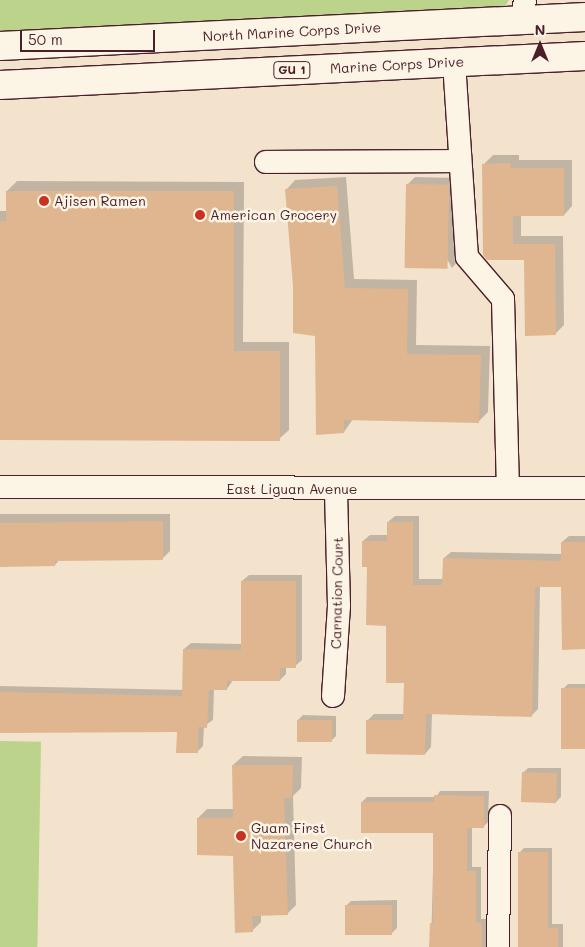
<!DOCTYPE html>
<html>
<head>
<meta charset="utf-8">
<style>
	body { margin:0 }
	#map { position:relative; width:585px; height:947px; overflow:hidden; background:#f3e2cc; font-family:Mali,sans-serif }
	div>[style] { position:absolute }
	.green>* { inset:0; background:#bbd38a; transform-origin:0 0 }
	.shadow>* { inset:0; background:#0003 }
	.building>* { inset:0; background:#dfb690; transform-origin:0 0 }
	.roads { filter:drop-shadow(1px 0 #4a1f2b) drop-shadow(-1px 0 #4a1f2b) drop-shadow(0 1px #4a1f2b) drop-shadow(0 -1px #4a1f2b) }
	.minor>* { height:22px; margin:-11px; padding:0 11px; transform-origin:11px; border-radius:11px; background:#fcf5e5 }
	.major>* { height:28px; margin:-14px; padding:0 14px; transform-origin:14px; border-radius:14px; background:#fcf5e5 }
	.dots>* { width:14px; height:14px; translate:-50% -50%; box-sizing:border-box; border:2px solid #fcf5e5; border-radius:50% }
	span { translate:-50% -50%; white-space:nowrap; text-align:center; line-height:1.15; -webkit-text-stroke:5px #fcf5e5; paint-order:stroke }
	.shield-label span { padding:1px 4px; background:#fcf5e5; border:1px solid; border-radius:4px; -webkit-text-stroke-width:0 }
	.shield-label { font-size:12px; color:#4a1f2b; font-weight:700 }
	.street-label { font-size:14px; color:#4a1f2b }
	.poi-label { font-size:14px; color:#4a1f2b }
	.left { translate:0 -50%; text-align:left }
	.north { position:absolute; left:515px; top:20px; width:50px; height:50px; -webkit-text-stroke:4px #fcf5e5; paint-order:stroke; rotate:0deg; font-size:14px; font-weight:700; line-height:20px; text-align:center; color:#4a1f2b }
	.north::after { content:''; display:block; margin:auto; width:18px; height:22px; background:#4a1f2b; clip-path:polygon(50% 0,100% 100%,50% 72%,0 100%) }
	.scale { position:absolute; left:20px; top:30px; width:135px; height:22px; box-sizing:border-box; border:2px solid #4a1f2b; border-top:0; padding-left:6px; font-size:15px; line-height:18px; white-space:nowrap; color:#4a1f2b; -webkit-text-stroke:4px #fcf5e5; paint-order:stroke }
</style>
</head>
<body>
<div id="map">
	<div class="green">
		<i style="clip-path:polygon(0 0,509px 0,503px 9px,0 33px)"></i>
		<i style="left:0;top:741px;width:41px;height:206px;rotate:1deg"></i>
	</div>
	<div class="shadow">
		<i style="clip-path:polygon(493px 155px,519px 155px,519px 160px,572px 160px,572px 206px,564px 215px,521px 215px,521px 236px,563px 236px,564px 325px,555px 334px,525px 259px,488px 259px,484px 164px)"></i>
		<i style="clip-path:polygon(346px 177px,354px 279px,417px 280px,416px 345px,490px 346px,488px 412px,479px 421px,353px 419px,344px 432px,317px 334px,295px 286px,286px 190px,295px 180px)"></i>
		<i style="clip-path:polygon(415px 177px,456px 178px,459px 260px,452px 268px,407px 185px)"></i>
		<i style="clip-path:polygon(17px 181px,244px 182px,243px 342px,289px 342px,289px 430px,279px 439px,0 439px,0 211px,7px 211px,7px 191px)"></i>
		<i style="clip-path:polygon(0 514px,170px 514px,170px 551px,162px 559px,60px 559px,55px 565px,0 565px)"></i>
		<i style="clip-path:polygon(395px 516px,419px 516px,419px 579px,444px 579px,444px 558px,451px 552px,562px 554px,562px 542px,569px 536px,585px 536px,585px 648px,562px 586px,540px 586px,538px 709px,531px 716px,432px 713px,431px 747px,425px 754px,368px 720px,374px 714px,404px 714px,405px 681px,368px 566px,363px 541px,370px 535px,388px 535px,388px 522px)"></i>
		<i style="clip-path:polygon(249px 575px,302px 575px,302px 660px,295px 666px,286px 666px,286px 674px,280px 680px,233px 680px,227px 689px,214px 689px,213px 720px,204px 726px,203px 746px,197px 752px,178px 731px,0 731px,0 686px,184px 690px,184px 649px,191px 643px,242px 644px,242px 581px)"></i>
		<i style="clip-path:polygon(568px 684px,585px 684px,585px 748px,563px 689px)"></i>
		<i style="clip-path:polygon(303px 715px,336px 716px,336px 736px,331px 741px,298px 720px)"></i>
		<i style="clip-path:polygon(243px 756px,302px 757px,301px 788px,293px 796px,296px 905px,287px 914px,261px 915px,261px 922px,252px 931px,234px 855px,198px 818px,207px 809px,234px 809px,233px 765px)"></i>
		<i style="clip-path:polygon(528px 768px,561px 768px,561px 797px,556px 802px,523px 773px)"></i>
		<i style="clip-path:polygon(440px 791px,489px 791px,488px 822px,483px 827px,472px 827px,472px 867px,481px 867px,481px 919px,486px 919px,486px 947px,431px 947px,434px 831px,362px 802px,367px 797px,436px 797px)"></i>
		<i style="clip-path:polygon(524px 848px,552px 848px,552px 924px,563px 924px,563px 947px,519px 947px,519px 853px)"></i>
		<i style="clip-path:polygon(397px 900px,397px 928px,392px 933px,346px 906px,351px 901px)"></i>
	</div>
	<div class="building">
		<i style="clip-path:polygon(510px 163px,511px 168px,564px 168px,564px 216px,513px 216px,513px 244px,555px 244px,556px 335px,525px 336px,524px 260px,487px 260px,483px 255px,482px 164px)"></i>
		<i style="left:406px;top:184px;width:43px;height:84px;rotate:1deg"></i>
		<i style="clip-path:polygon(337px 186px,345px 288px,408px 289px,407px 354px,481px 355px,479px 423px,344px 420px,344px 433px,316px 435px,315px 336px,293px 333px,293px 286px,285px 189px)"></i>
		<i style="clip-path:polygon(6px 191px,234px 191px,234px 351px,280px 351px,280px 441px,0 440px,0 221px,6px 221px)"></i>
		<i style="clip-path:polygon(163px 521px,163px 560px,55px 561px,55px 566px,0 567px,0 523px)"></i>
		<i style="clip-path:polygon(387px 522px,413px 522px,413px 585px,442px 585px,443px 558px,561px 561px,561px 542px,585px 542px,585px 649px,562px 650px,561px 587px,535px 587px,532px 717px,426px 714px,425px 755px,366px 754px,366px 720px,403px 720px,404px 683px,386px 683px,386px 626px,366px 625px,367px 567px,362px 567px,362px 541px,387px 541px)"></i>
		<i style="clip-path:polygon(241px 581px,296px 581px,296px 668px,280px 668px,280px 681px,227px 681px,227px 690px,209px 690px,207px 728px,198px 727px,198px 753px,176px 753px,177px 732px,0 733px,0 692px,182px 696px,183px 649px,241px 650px)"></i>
		<i style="left:561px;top:688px;width:24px;height:61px"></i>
		<i style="left:297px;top:720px;width:35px;height:22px"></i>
		<i style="clip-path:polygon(232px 765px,293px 765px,292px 798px,284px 798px,288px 915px,252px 916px,253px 932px,235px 933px,233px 856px,197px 855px,197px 818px,233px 818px)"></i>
		<i style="left:522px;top:772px;width:35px;height:30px;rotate:2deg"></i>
		<i style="clip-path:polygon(434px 795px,484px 796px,484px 828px,467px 828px,467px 871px,476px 871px,476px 923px,482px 923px,482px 947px,429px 947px,430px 923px,433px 923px,433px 833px,361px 833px,361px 802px,434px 802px)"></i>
		<i style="clip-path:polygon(518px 852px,548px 852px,548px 928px,558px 928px,558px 947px,518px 947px)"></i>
		<i style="left:345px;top:905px;width:47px;height:30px"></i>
	</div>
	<div class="roads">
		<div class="minor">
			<i style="left:522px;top:21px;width:21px;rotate:-82deg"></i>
			<i style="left:454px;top:62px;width:195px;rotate:86.2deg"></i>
			<i style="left:467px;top:257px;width:55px;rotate:49.4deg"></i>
			<i style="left:503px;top:299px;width:189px;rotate:88.5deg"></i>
			<i style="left:266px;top:162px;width:194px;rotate:-0.3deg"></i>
			<i style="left:0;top:487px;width:585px;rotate:0.1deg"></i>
			<i style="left:333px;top:696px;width:90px;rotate:-86.2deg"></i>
			<i style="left:339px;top:606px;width:117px;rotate:-91.5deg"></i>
			<i style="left:498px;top:947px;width:131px;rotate:-89.1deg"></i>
		</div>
		<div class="major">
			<i style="left:0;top:46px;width:586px;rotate:-2.84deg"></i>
			<i style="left:0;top:85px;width:586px;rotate:-2.84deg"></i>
		</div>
	</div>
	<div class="dots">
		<i style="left:44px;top:201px;background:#c8321e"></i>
		<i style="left:200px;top:215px;background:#c8321e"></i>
		<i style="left:241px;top:836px;background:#c8321e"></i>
	</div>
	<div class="shield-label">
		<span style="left:292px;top:70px">GU 1</span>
	</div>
	<div class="street-label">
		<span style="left:292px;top:32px;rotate:-3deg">North Marine Corps Drive</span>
		<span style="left:397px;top:65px;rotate:-3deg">Marine Corps Drive</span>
		<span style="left:292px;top:489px">East Liguan Avenue</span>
		<span style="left:337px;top:593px;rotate:-89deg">Carnation Court</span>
	</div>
	<div class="poi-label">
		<span class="left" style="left:54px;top:201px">Ajisen Ramen</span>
		<span class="left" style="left:210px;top:215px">American Grocery</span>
		<span class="left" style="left:251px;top:836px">Guam First<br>Nazarene Church</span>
	</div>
	<div class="north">N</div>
	<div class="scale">50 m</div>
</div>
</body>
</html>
